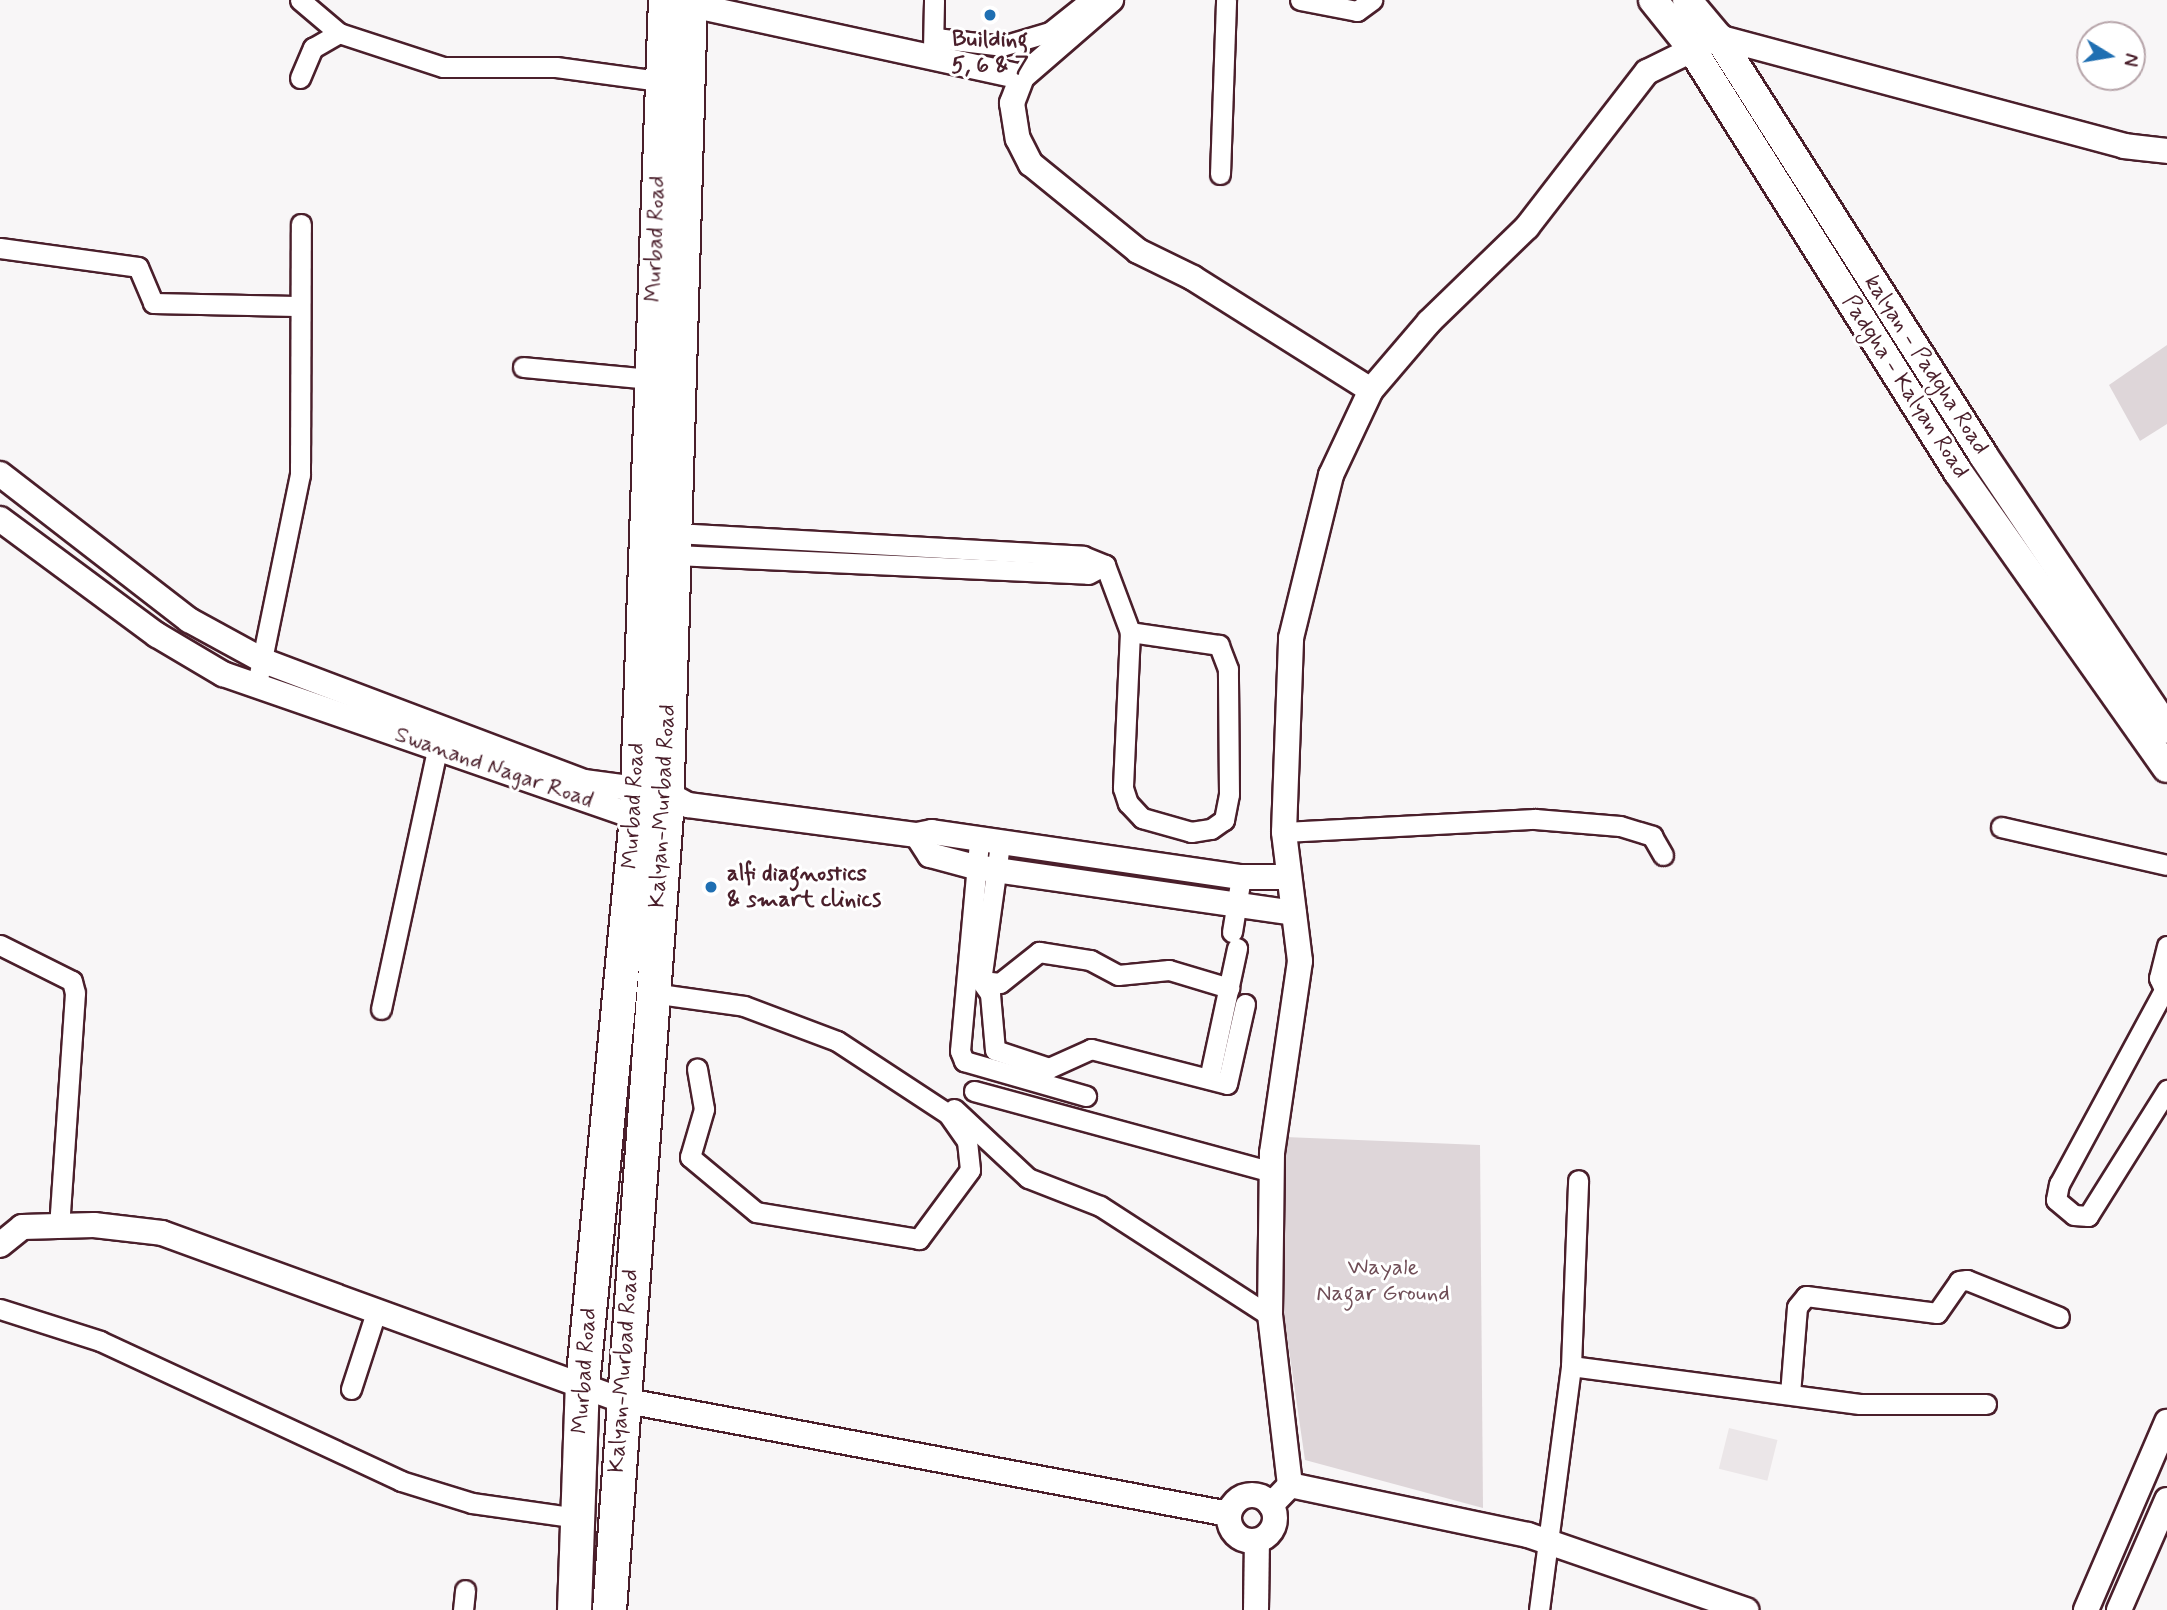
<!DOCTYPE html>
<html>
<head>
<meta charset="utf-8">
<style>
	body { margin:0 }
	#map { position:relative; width:2167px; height:1610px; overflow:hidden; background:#f8f6f7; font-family:Mynerve,sans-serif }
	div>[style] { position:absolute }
	.built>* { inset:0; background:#ebe6e8; transform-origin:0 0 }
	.green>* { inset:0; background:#ded6d9 }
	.roads { filter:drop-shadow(2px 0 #4a1f2b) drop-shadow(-2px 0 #4a1f2b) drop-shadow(0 2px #4a1f2b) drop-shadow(0 -2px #4a1f2b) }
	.minor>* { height:19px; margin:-9.5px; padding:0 9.5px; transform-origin:9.5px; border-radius:9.5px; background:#fff }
	.tertiary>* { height:24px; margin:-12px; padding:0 12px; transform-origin:12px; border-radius:12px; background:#fff }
	.tertiary>.ring { margin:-12px; padding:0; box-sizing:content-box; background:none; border:24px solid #fff; border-radius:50% }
	.secondary>* { height:28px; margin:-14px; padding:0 14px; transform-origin:14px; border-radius:14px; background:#fff }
	.trunk>* { height:33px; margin:-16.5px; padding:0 16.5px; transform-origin:16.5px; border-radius:16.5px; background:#fff }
	.dots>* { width:19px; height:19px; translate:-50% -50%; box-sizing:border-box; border:4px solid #fff; border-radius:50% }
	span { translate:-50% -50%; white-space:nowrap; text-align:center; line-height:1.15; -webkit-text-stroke:6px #fff; paint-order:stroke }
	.poi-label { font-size:23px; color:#4a1f2b; font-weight:700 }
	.left { translate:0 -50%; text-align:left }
	.street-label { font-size:23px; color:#4a1f2b }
	.park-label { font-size:23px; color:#6f4d56 }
	.north { position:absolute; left:2076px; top:21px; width:70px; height:70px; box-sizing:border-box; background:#fff; border:2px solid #b7a5aa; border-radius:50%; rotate:101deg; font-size:19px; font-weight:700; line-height:28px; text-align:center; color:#4a1f2b }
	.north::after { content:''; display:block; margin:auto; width:24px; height:32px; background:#1f6fb2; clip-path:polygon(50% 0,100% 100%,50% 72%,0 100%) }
</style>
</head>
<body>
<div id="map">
	<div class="built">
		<i style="left:1729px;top:1428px;width:50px;height:42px;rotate:14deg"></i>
	</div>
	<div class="green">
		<i style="clip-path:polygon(2167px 345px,2167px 424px,2140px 441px,2109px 385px)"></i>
		<i style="clip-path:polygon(1285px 1137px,1480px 1145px,1483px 1508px,1305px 1460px,1285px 1322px)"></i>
	</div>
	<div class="roads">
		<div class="minor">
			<i style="left:300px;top:0;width:51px;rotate:40.2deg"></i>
			<i style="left:1300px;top:0;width:58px;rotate:10.9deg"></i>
			<i style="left:1357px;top:11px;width:19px;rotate:-36deg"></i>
			<i style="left:936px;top:38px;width:66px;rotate:6.9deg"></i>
			<i style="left:1002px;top:46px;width:50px;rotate:-16.3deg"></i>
			<i style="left:1050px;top:32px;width:51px;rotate:-38.7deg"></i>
			<i style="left:933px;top:49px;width:49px;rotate:-88.8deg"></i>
			<i style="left:300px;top:78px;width:33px;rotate:-67deg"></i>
			<i style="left:313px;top:48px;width:30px;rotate:-30deg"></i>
			<i style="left:339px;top:33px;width:109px;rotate:18.1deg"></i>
			<i style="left:443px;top:67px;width:113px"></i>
			<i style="left:556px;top:67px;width:105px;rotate:7.7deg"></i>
			<i style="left:1220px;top:174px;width:174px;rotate:-88deg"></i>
			<i style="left:0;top:248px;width:139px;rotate:7.8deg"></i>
			<i style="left:138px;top:267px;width:39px;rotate:67deg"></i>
			<i style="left:153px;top:303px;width:143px;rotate:1.2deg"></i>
			<i style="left:523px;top:367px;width:129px;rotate:5.4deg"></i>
			<i style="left:675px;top:533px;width:409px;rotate:3.2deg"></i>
			<i style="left:1083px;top:556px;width:24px;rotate:22deg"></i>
			<i style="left:1105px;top:565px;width:72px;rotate:69.5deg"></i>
			<i style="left:1130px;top:632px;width:156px;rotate:92.6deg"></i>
			<i style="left:1123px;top:788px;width:16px;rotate:72deg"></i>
			<i style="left:1128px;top:803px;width:21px;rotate:47deg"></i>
			<i style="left:1142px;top:818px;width:51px;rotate:15.9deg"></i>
			<i style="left:1191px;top:832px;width:20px;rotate:-9deg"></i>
			<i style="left:1211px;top:829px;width:16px;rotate:-35deg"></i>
			<i style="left:1224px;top:820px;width:26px;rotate:-79deg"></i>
			<i style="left:1229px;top:794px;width:125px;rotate:-90.5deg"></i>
			<i style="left:1228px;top:669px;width:26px;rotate:-111deg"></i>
			<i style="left:1219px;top:645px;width:90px;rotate:-171.7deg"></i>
			<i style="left:675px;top:555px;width:413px;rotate:2.6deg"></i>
			<i style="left:1088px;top:574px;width:19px;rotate:-28deg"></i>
			<i style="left:259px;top:674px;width:203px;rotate:-78.4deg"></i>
			<i style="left:300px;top:475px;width:251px;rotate:-89.8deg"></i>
			<i style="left:2001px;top:827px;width:170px;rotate:12.9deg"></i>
			<i style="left:1284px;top:832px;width:251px;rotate:-3deg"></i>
			<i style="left:1535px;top:819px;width:85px;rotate:4.7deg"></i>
			<i style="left:1620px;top:826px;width:34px;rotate:17deg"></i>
			<i style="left:1652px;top:836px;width:22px;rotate:60deg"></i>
			<i style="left:979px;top:842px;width:210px;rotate:95.2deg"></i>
			<i style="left:960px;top:1051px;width:11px;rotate:68deg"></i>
			<i style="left:964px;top:1061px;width:127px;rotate:16deg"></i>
			<i style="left:1000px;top:844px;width:138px;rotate:97.9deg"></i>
			<i style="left:981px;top:981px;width:16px;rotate:55deg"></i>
			<i style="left:990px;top:994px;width:56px;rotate:84.9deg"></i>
			<i style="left:995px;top:1050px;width:57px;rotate:18.4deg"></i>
			<i style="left:1049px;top:1068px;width:46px;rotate:-24.3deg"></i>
			<i style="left:1091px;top:1049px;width:140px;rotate:14.4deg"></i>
			<i style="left:1227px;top:1084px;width:82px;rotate:-77.3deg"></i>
			<i style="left:1232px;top:932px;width:56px;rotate:-80.7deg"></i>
			<i style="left:0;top:945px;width:80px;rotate:26.6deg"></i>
			<i style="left:72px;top:981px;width:12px;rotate:76deg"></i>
			<i style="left:75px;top:993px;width:234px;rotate:93.9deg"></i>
			<i style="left:2167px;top:946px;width:33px;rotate:104deg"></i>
			<i style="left:2159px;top:978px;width:19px;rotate:65deg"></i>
			<i style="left:981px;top:981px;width:19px;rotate:6deg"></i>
			<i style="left:1000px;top:983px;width:50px;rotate:-38.5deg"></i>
			<i style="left:1039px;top:952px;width:52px;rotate:8.9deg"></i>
			<i style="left:1090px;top:960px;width:32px;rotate:28deg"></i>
			<i style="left:1118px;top:975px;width:51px;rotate:-5.6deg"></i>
			<i style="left:1169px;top:970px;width:63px;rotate:16.7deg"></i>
			<i style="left:2163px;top:992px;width:218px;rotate:118.4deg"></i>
			<i style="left:2059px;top:1184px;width:16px;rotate:101deg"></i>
			<i style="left:2056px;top:1200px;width:23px;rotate:40deg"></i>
			<i style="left:2074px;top:1215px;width:14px;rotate:4deg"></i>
			<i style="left:2088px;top:1216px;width:149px;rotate:-57.9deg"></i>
			<i style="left:652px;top:993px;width:93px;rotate:8deg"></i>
			<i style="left:744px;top:1006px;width:99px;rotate:20.6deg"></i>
			<i style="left:837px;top:1041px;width:133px;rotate:33.3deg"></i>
			<i style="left:948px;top:1114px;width:33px;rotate:55deg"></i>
			<i style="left:967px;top:1141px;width:29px;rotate:84deg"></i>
			<i style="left:970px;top:1170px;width:86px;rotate:126.5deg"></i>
			<i style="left:919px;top:1239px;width:165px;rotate:-170.6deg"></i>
			<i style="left:756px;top:1212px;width:86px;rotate:-140.2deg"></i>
			<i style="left:690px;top:1157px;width:50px;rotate:-73.7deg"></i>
			<i style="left:704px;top:1109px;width:41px;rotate:-99.9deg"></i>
			<i style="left:381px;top:1009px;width:278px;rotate:-77.8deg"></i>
			<i style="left:1209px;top:1079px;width:134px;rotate:-77.9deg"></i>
			<i style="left:974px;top:1091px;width:309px;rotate:15.2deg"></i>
			<i style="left:954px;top:1109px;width:101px;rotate:43deg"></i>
			<i style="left:1028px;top:1178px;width:77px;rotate:21.3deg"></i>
			<i style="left:1100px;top:1206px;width:202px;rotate:32.9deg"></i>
			<i style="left:0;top:1309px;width:105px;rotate:17.7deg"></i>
			<i style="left:100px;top:1341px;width:332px;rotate:24.9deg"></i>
			<i style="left:401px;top:1481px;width:74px;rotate:17.2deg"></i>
			<i style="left:472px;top:1503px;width:106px;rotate:8.1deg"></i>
			<i style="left:1571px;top:1366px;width:291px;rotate:7.5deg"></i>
			<i style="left:1860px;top:1404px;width:126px"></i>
			<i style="left:351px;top:1389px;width:84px;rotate:-72deg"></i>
			<i style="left:1790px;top:1394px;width:87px;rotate:-85.4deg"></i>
			<i style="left:1797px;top:1307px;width:14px;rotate:-51deg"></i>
			<i style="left:1806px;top:1296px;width:132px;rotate:7.4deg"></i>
			<i style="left:1937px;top:1313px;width:39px;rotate:-55deg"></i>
			<i style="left:1959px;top:1281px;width:8px;rotate:-7deg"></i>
			<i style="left:1967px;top:1280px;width:99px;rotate:21.9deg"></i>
			<i style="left:463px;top:1610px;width:20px;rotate:-84deg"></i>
			<i style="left:1539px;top:1610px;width:246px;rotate:-82.5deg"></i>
			<i style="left:1571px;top:1366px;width:186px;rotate:-87.8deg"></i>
		</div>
		<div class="tertiary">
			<i style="left:673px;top:1px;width:357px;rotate:12.3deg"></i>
			<i style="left:1022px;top:77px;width:118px;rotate:-40.9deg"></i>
			<i style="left:1022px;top:77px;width:28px;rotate:111deg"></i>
			<i style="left:1012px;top:103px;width:36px;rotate:81deg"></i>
			<i style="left:1018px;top:139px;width:28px;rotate:63deg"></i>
			<i style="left:1031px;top:164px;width:138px;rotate:39.1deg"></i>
			<i style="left:1138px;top:251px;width:61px;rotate:26.1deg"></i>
			<i style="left:1193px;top:278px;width:210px;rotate:32.2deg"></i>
			<i style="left:0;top:474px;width:239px;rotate:37.7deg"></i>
			<i style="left:189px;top:620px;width:85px;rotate:28.7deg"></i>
			<i style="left:264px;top:661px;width:342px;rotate:20.7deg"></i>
			<i style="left:584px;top:782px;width:83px;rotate:7.6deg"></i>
			<i style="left:666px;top:793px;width:25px;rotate:29deg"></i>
			<i style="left:688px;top:805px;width:231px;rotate:7.5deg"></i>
			<i style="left:917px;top:835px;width:15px;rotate:-11deg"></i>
			<i style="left:932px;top:832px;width:312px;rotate:8.3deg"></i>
			<i style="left:1241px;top:877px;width:48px"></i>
			<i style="left:0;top:519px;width:195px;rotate:36.5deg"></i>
			<i style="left:157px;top:635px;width:77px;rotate:30.6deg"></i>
			<i style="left:223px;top:674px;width:437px;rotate:19.1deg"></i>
			<i style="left:636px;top:817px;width:15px;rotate:-4deg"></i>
			<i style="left:917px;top:835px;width:24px;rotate:57deg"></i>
			<i style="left:930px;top:855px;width:47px;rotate:14.9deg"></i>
			<i style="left:975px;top:867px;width:322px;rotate:8.2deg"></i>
			<i style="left:0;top:1245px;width:28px;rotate:-39deg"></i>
			<i style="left:22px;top:1227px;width:72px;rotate:-1.6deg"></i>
			<i style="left:94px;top:1225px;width:68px;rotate:6.7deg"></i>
			<i style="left:162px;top:1233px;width:489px;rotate:20deg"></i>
			<i style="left:622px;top:1400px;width:618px;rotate:10.64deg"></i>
			<i style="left:1290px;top:1485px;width:170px;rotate:-96.7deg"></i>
			<i style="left:1270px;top:1316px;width:163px;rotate:-89.3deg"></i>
			<i style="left:1272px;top:1153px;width:194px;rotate:-81.7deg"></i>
			<i style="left:1300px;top:961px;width:130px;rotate:-97.1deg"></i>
			<i style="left:1284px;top:832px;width:194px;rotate:-87.9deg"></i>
			<i style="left:1291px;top:638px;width:168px;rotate:-76.2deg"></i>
			<i style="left:1331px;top:475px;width:94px;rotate:-64.8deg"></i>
			<i style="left:1371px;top:390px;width:89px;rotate:-49.5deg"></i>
			<i style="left:1429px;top:322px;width:136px;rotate:-44.1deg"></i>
			<i style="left:1527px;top:227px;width:196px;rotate:-52.3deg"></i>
			<i style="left:1647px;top:72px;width:79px;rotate:-26.2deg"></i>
			<i style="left:1718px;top:37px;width:420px;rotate:15deg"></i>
			<i style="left:2124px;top:146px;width:43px;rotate:6.6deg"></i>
			<i class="ring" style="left:1229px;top:1495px;width:22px;height:22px"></i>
			<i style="left:1271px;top:1505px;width:28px;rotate:-46deg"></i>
			<i style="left:1290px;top:1485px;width:243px;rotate:11.9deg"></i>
			<i style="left:1528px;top:1535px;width:231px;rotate:19deg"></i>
			<i style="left:1256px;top:1610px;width:69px;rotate:-89.2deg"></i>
			<i style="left:2086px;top:1610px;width:205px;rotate:-66.7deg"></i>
			<i style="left:2119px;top:1610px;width:120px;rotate:-66.4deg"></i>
		</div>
		<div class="secondary">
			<i style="left:1653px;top:0;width:59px;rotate:51.2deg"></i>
			<i style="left:1690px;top:46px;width:503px;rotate:57.83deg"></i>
			<i style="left:1958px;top:472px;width:362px;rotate:54.8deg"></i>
			<i style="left:1687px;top:0;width:48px;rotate:50deg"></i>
			<i style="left:1718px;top:37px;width:495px;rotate:57.6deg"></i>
			<i style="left:1983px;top:455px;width:330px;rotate:56.1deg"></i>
		</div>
		<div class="trunk">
			<i style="left:574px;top:1610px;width:225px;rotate:-88deg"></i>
			<i style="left:582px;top:1385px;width:571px;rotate:-84.57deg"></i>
			<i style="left:636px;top:817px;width:818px;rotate:-87.97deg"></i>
			<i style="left:609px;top:1610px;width:800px;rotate:-85.91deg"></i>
			<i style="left:666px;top:812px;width:812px;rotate:-88.31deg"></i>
		</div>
	</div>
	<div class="dots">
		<i style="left:990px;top:15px;background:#1f6fb2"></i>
		<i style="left:711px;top:887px;background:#1f6fb2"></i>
	</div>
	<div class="poi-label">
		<span style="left:990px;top:53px">Building<br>5, 6 &amp; 7</span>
		<span class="left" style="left:727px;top:887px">alfi diagnostics<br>&amp; smart clinics</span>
	</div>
	<div class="street-label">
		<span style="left:656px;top:239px;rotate:-88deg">Murbad Road</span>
		<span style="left:1926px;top:365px;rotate:57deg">kalyan - Padgha Road</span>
		<span style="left:1905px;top:387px;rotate:57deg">Padgha - Kalyan Road</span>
		<span style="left:494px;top:768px;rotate:19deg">Swanand Nagar Road</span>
		<span style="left:634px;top:806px;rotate:-87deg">Murbad Road</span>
		<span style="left:663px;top:806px;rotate:-87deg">Kalyan-Murbad Road</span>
		<span style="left:585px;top:1371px;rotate:-86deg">Murbad Road</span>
		<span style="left:624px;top:1371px;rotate:-86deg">Kalyan-Murbad Road</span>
	</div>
	<div class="park-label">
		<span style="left:1383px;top:1281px">Wayale<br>Nagar Ground</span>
	</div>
	<div class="north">N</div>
</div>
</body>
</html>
